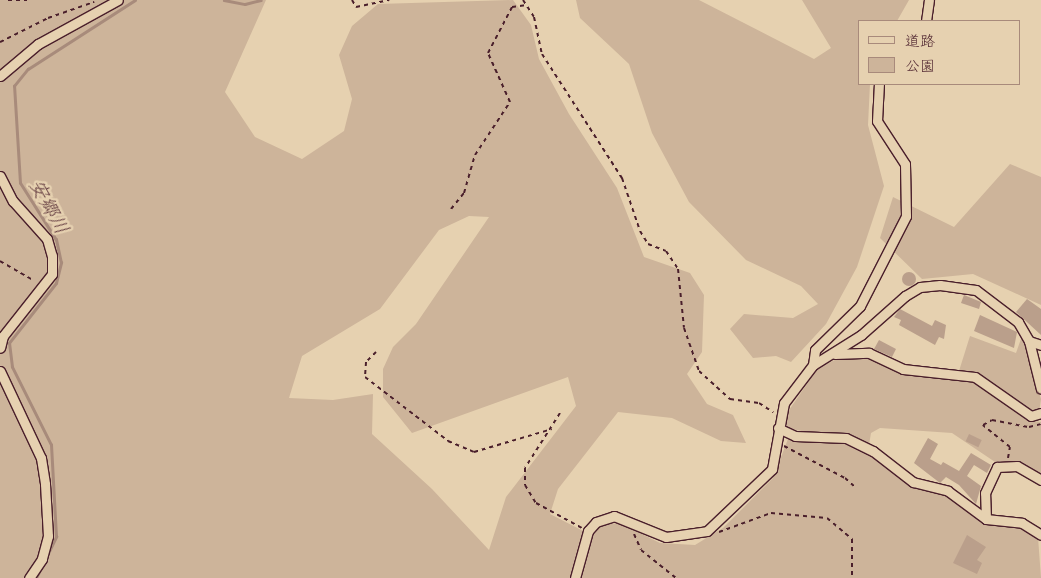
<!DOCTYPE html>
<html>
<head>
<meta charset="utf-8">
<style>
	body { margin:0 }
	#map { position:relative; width:1041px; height:578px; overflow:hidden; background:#e6d1b0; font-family:"Patrick Hand","Klee One",sans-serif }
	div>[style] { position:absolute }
	.green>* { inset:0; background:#cdb49a }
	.stream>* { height:2.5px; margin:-1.25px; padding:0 1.25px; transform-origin:1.25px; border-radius:1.25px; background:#a88b7b }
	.building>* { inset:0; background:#ba9f8b; transform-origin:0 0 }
	.round { border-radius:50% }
	.path>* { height:2px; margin-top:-1px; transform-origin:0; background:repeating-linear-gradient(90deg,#4a1f2b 0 4px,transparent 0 8px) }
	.roads { filter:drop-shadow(1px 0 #4a1f2b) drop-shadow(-1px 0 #4a1f2b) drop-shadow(0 1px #4a1f2b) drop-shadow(0 -1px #4a1f2b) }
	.minor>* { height:9px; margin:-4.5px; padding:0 4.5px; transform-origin:4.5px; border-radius:4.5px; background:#e6d1b0 }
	span { translate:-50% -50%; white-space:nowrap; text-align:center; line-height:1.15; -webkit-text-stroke:5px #e6d1b0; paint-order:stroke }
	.water-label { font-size:20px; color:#5d353b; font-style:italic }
	.legend { position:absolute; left:858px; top:20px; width:162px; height:65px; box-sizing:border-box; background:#e6d1b0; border:1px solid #a88a7b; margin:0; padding:6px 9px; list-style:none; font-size:15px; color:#4a1f2b }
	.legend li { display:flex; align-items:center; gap:10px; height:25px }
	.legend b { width:25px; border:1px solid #a88a7b }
</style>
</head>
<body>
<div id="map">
	<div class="green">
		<i style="clip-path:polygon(evenodd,0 0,266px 0,225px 92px,255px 137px,302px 159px,344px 131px,352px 99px,339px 55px,352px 26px,378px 4px,513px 0,531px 25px,539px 59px,569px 114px,617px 188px,644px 257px,690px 273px,704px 295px,702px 352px,687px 374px,707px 404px,733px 415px,746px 443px,721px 441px,672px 418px,618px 412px,558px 489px,550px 514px,593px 536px,601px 525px,620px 523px,660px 543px,695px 545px,723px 528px,773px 478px,788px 439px,840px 442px,871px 454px,911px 485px,949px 497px,982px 520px,1031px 530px,1038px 537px,1041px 578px,0 578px,0 0,469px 216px,489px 217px,416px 324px,393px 347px,383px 369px,383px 397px,412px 433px,568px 377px,576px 406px,506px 497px,489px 550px,432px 489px,372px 434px,373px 394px,333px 400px,289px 398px,302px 356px,380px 309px,439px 230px,469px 216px)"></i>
		<i style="clip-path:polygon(576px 0,699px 0,814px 59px,831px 48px,802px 0,909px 0,897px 21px,860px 21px,860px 84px,870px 84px,868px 125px,884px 186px,857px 267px,826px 324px,791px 362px,776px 356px,753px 358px,730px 329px,744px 314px,793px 318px,818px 304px,801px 286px,746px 260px,689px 202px,652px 133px,629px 64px,580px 18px)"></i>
		<i style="clip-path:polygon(1010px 164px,1041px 177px,1041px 305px,973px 274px,922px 279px,880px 238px,893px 197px,954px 227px)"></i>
		<i style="clip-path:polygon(1023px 333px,1031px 344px,1030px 362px,1041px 399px,1039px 413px,1034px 414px,959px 371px,970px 336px,1016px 353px)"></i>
		<i style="clip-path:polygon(860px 357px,972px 380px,1026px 420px,1041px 422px,1041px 473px,1020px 464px,1001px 466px,952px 433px,880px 428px,871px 433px,869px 445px,787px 428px,787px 413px,818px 368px,837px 359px)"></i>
	</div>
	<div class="stream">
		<i style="left:224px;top:0;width:21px;rotate:11deg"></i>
		<i style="left:245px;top:4px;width:16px;rotate:-14deg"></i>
		<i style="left:36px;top:578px;width:46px;rotate:-64deg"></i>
		<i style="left:56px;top:537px;width:92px;rotate:-93.1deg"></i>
		<i style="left:51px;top:445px;width:87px;rotate:-116.6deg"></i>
		<i style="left:12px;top:367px;width:24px;rotate:-97deg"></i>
		<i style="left:9px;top:343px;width:76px;rotate:-51.9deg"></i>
		<i style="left:56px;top:283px;width:21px;rotate:-76deg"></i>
		<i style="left:61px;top:263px;width:24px;rotate:-102deg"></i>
		<i style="left:56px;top:240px;width:67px;rotate:-122.3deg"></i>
		<i style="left:20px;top:183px;width:97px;rotate:-93.5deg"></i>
		<i style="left:14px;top:86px;width:22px;rotate:-51deg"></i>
		<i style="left:28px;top:69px;width:127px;rotate:-32.8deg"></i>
	</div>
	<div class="building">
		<i class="round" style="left:902px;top:272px;width:14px;height:14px"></i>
		<i style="clip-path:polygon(964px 295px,981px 302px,979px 309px,961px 303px)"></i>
		<i style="clip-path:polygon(1027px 299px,1041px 309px,1041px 335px,1016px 312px)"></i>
		<i style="clip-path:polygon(900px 309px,932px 326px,935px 320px,946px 325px,944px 339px,939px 337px,935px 345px,899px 325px,901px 320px,894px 317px)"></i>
		<i style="clip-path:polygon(980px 315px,1017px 332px,1014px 348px,974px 331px)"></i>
		<i style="clip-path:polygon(879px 340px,896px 349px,892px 357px,874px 349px)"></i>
		<i style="left:969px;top:434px;width:14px;height:8px;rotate:25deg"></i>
		<i style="clip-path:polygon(928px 438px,938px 444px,930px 459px,941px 465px,943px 462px,959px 471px,971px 453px,991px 465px,987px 473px,974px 465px,967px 476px,981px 486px,976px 504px,959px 485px,946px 477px,940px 483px,914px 463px)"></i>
		<i style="clip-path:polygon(967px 535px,986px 547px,977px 560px,982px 563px,977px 574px,953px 563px)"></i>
	</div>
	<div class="path">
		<i style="left:8px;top:0;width:19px"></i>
		<i style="left:352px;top:0;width:8px;rotate:60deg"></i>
		<i style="left:356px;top:7px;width:34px;rotate:-12deg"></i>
		<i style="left:523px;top:0;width:20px;rotate:57deg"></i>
		<i style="left:534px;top:17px;width:38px;rotate:78deg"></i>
		<i style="left:542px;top:54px;width:148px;rotate:57.2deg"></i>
		<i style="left:622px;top:178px;width:56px;rotate:71.2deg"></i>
		<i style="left:640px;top:231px;width:15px;rotate:58deg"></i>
		<i style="left:648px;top:244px;width:19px;rotate:21deg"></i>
		<i style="left:666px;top:251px;width:22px;rotate:56deg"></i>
		<i style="left:678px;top:269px;width:59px;rotate:84.2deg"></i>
		<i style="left:684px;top:328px;width:46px;rotate:70.8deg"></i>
		<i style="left:699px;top:371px;width:42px;rotate:42.1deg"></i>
		<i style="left:730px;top:399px;width:29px;rotate:8deg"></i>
		<i style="left:759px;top:403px;width:17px;rotate:33deg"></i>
		<i style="left:0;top:42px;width:54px;rotate:-26.6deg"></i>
		<i style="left:48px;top:18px;width:49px;rotate:-19.2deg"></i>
		<i style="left:451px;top:209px;width:21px;rotate:-51deg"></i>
		<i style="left:464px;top:193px;width:40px;rotate:-74deg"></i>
		<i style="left:475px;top:155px;width:64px;rotate:-56.6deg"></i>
		<i style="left:510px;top:102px;width:54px;rotate:-114.2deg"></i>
		<i style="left:488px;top:53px;width:52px;rotate:-62.4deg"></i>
		<i style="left:512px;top:7px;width:15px;rotate:-8deg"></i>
		<i style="left:0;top:261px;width:39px;rotate:30deg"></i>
		<i style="left:376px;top:352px;width:14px;rotate:135deg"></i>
		<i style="left:366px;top:362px;width:15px;rotate:94deg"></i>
		<i style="left:365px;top:377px;width:105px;rotate:37.6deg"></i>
		<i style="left:448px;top:441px;width:28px;rotate:23deg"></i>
		<i style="left:474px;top:452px;width:81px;rotate:-16.4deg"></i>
		<i style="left:560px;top:413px;width:65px;rotate:122.5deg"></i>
		<i style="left:525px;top:468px;width:17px;rotate:90deg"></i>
		<i style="left:525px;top:485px;width:21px;rotate:59deg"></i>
		<i style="left:536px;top:503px;width:52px;rotate:28.5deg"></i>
		<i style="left:784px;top:446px;width:69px;rotate:27.7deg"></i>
		<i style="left:845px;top:478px;width:15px;rotate:42deg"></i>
		<i style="left:1008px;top:458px;width:11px;rotate:-80deg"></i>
		<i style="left:1010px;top:447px;width:35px;rotate:-141deg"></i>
		<i style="left:983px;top:425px;width:10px;rotate:-29deg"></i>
		<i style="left:992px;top:420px;width:38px;rotate:11deg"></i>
		<i style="left:1029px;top:427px;width:12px;rotate:-14deg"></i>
		<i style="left:719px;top:532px;width:55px;rotate:-20.1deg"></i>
		<i style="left:771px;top:513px;width:56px;rotate:5.1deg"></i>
		<i style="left:827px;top:518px;width:33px;rotate:40deg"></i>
		<i style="left:852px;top:539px;width:39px;rotate:90deg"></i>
		<i style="left:634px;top:534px;width:17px;rotate:66deg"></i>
		<i style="left:641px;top:550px;width:45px;rotate:38.7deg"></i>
	</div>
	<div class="roads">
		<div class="minor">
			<i style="left:926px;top:21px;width:21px;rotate:-82deg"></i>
			<i style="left:0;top:76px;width:50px;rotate:-40.1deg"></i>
			<i style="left:38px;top:44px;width:91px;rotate:-28.8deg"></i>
			<i style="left:0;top:176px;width:28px;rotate:63deg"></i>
			<i style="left:13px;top:201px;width:51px;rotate:48.2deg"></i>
			<i style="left:47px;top:239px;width:18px;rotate:74deg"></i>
			<i style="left:52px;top:256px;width:18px;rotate:90deg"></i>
			<i style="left:52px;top:274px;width:79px;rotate:128.3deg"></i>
			<i style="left:3px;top:336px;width:12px;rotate:104deg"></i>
			<i style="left:1029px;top:341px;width:49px;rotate:76deg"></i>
			<i style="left:835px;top:354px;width:34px;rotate:-2deg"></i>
			<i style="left:869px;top:353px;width:38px;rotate:25deg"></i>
			<i style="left:903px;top:369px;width:72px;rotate:6.3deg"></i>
			<i style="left:975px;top:377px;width:68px;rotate:34.9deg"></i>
			<i style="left:1031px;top:416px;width:10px;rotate:-17deg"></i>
			<i style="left:813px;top:365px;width:57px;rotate:-32deg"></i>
			<i style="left:861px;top:335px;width:59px;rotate:-41.6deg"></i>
			<i style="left:905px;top:296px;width:17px;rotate:-31deg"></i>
			<i style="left:920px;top:287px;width:20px;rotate:-6deg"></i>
			<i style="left:940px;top:285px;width:36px;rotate:8deg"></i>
			<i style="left:976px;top:290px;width:53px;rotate:37.3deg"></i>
			<i style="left:1018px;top:322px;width:22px;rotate:60deg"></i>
			<i style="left:1029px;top:341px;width:13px;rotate:18deg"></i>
			<i style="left:0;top:371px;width:96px;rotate:64.8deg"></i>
			<i style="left:41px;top:458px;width:26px;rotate:81deg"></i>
			<i style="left:45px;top:484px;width:52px;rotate:86.7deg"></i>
			<i style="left:48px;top:536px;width:24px;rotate:105deg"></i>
			<i style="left:42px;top:559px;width:23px;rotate:124deg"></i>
			<i style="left:778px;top:428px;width:19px;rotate:25deg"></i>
			<i style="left:795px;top:436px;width:51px;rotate:2.2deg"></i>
			<i style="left:846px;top:438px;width:30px;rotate:26deg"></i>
			<i style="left:873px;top:451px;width:51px;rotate:37.8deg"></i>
			<i style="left:913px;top:482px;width:36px;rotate:14deg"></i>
			<i style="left:948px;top:491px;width:47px;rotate:36.4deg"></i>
			<i style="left:986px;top:519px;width:36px;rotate:6deg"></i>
			<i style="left:1022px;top:523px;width:22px;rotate:32deg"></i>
			<i style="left:986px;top:519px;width:26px;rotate:-92deg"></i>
			<i style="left:985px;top:493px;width:29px;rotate:-65deg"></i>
			<i style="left:997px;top:467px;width:20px;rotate:-3deg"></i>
			<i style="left:1017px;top:466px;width:28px;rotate:30deg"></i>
			<i style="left:575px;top:578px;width:49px;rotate:-74.5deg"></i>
			<i style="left:588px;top:531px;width:12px;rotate:-48deg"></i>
			<i style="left:596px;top:522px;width:19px;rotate:-18deg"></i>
			<i style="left:614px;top:516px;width:56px;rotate:22deg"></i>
			<i style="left:666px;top:537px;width:41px;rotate:-8.3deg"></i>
			<i style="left:707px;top:531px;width:90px;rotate:-43.6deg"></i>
			<i style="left:772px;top:469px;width:67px;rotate:-79.7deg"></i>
			<i style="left:784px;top:403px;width:48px;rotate:-52.7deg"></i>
			<i style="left:813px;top:365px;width:15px;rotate:-82deg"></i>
			<i style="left:815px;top:350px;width:63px;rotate:-44.4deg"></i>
			<i style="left:860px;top:306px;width:101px;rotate:-62.9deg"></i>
			<i style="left:906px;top:216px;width:52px;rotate:-91.1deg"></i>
			<i style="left:905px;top:164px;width:51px;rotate:-123.1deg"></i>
			<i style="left:877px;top:121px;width:37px;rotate:-87deg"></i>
		</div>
	</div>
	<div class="water-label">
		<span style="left:50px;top:206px;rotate:61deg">安郷川</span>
	</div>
	<ul class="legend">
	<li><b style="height:6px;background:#e6d1b0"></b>道路</li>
	<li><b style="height:14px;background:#cdb49a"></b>公園</li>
	</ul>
</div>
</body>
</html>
